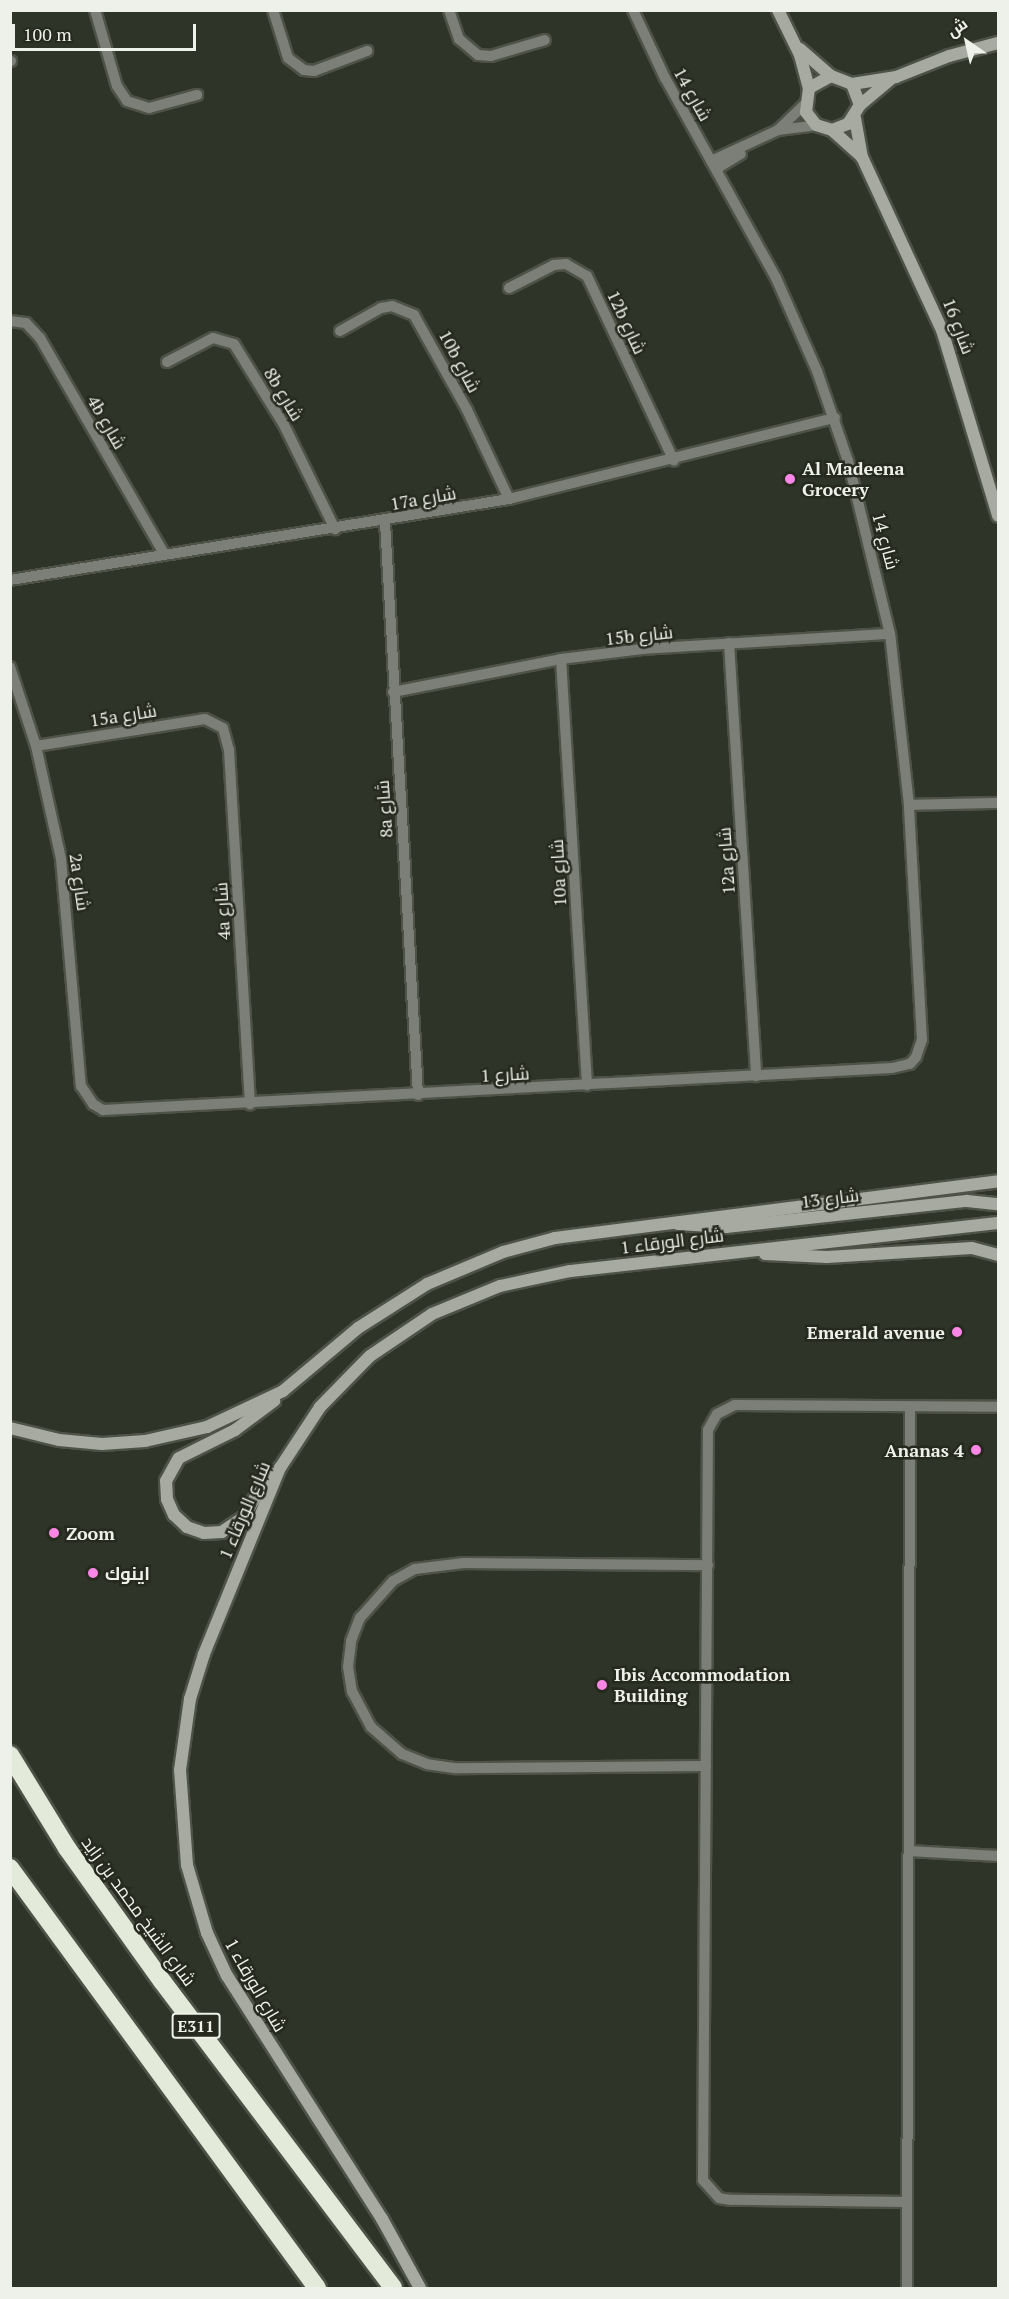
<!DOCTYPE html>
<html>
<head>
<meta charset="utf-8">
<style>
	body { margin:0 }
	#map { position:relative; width:1009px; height:2299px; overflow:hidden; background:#2f3428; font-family:"PT Serif",Cairo,serif }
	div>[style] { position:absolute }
	.roads { filter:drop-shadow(2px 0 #4e5247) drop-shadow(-2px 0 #4e5247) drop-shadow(0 2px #4e5247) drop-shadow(0 -2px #4e5247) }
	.street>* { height:10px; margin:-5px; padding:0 5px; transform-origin:5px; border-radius:5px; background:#7c7f78 }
	.secondary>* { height:12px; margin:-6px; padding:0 6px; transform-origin:6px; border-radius:6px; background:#a6aaa0 }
	.highway>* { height:18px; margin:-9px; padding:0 9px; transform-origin:9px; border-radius:9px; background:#e4eada }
	.dots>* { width:16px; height:16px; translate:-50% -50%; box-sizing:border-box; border:3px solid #262a1e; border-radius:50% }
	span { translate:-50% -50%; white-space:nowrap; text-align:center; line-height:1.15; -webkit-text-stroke:5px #262a1e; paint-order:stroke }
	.shield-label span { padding:2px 4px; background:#262a1e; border:2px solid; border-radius:4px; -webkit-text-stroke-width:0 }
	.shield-label { font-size:16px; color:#eef1e9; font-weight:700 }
	.street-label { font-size:18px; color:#eef1e9 }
	.poi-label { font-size:18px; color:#eef1e9; font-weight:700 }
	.left { translate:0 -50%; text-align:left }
	.right { translate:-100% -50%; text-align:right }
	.frame { position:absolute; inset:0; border:12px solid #eef1e9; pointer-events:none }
	.north { position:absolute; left:937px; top:12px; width:60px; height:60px; -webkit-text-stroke:4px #262a1e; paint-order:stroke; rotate:326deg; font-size:16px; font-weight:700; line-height:24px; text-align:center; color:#eef1e9 }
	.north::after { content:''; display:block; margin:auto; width:21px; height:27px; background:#eef1e9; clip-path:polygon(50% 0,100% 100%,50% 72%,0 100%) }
	.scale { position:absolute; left:12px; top:24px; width:184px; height:27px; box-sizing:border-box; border:3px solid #eef1e9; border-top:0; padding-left:8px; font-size:18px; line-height:21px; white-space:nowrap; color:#eef1e9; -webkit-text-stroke:4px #262a1e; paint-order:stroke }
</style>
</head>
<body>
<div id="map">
	<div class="roads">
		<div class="street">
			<i style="left:95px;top:10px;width:79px;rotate:73.9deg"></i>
			<i style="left:117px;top:86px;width:18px;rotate:56deg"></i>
			<i style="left:127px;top:101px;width:23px;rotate:18deg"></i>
			<i style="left:149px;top:108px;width:50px;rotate:-15.2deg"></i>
			<i style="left:273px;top:10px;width:50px;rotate:72.6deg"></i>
			<i style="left:288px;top:58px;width:20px;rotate:37deg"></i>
			<i style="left:304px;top:70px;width:10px;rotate:6deg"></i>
			<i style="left:314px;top:71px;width:57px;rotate:-20.7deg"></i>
			<i style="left:449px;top:10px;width:31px;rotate:71deg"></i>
			<i style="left:459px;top:39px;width:25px;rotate:40deg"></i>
			<i style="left:478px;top:55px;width:13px;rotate:4deg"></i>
			<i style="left:491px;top:56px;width:56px;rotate:-16.5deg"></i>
			<i style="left:10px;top:61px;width:1px"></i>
			<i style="left:778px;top:130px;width:38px;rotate:-7deg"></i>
			<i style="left:711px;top:161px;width:74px;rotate:-24.8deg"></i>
			<i style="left:778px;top:130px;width:37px;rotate:-44deg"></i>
			<i style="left:716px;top:169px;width:29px;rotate:-31deg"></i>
			<i style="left:509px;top:288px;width:51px;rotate:-27.1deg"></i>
			<i style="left:554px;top:265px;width:12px;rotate:-5deg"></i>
			<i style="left:566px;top:264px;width:24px;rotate:30deg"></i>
			<i style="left:587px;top:276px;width:204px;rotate:64.8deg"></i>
			<i style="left:10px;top:321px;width:16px;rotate:7deg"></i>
			<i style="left:26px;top:323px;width:21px;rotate:47deg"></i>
			<i style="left:40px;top:338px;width:249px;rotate:60.1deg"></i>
			<i style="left:340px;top:331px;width:47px;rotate:-29.3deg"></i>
			<i style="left:381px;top:308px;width:11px;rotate:-10deg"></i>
			<i style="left:392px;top:306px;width:24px;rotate:22deg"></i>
			<i style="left:414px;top:315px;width:109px;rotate:60.8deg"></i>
			<i style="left:467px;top:410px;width:98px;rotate:64.7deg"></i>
			<i style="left:167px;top:362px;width:52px;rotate:-27.6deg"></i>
			<i style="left:213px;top:338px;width:22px;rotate:16deg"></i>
			<i style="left:234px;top:344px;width:95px;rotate:58.3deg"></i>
			<i style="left:284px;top:425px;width:116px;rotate:63.9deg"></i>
			<i style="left:385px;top:522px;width:574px;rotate:86.7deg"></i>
			<i style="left:10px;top:580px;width:506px;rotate:-9.22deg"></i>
			<i style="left:509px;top:499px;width:336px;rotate:-14deg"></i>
			<i style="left:729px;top:643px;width:434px;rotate:86.4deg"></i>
			<i style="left:561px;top:659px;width:427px;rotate:86.5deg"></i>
			<i style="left:10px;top:667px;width:83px;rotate:71.8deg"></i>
			<i style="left:36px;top:746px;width:116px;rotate:77.5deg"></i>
			<i style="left:61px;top:859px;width:228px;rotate:85deg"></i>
			<i style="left:81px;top:1086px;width:22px;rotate:56deg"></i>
			<i style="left:93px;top:1104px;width:12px;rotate:31deg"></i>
			<i style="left:103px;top:1110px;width:790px;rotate:-3.05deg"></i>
			<i style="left:892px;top:1068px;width:18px;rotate:-13deg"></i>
			<i style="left:910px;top:1064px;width:9px;rotate:-49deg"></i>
			<i style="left:916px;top:1057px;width:18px;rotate:-71deg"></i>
			<i style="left:922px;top:1040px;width:235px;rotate:-93.2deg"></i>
			<i style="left:909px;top:805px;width:172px;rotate:-96.3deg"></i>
			<i style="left:890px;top:634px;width:178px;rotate:-103.6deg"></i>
			<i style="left:848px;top:461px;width:95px;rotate:-109deg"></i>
			<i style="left:817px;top:371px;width:102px;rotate:-113.8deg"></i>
			<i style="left:776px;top:278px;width:229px;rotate:-119deg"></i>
			<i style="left:665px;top:78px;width:75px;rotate:-115.2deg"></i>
			<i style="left:393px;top:692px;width:171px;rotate:-11.1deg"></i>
			<i style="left:561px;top:659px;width:82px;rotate:-7deg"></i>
			<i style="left:642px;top:649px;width:248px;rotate:-3.5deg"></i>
			<i style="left:36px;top:746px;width:171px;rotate:-9.1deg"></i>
			<i style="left:205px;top:719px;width:20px;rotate:27deg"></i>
			<i style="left:223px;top:728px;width:23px;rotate:75deg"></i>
			<i style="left:229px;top:750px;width:355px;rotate:86.6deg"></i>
			<i style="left:909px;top:805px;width:89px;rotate:-1.3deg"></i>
			<i style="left:706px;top:1766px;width:252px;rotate:179.5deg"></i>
			<i style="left:454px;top:1768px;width:27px;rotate:-172deg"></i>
			<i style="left:427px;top:1764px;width:27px;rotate:-158deg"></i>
			<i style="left:402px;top:1754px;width:41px;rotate:-138.9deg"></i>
			<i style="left:371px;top:1727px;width:40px;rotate:-118deg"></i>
			<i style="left:352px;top:1692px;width:25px;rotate:-99deg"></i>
			<i style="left:348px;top:1667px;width:26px;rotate:-83deg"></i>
			<i style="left:351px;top:1641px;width:25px;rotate:-69deg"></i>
			<i style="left:360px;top:1618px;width:50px;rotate:-48.3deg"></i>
			<i style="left:393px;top:1581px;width:25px;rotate:-29deg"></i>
			<i style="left:415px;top:1569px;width:49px;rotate:-7deg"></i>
			<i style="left:464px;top:1563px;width:244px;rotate:0.5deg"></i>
			<i style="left:909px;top:1851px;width:89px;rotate:3.2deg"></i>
			<i style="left:907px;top:2202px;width:176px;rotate:-179.3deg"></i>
			<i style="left:731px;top:2200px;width:12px;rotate:-171deg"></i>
			<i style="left:719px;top:2198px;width:24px;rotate:-132deg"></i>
			<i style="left:703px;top:2180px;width:750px;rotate:-89.62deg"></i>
			<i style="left:708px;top:1430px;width:18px;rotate:-61deg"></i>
			<i style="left:717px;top:1414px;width:20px;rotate:-27deg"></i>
			<i style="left:735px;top:1405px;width:263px;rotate:0.4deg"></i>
			<i style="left:907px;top:2288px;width:881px;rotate:-89.8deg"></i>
		</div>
		<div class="secondary">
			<i style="left:778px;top:10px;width:50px;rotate:63.9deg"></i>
			<i style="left:800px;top:55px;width:34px;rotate:75deg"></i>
			<i style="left:800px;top:49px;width:41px;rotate:41.1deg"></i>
			<i style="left:852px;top:84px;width:45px;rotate:-9deg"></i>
			<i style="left:896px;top:77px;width:57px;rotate:-21.6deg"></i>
			<i style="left:949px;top:56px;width:51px;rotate:-14.9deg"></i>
			<i style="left:860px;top:105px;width:39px;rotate:-40deg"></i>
			<i style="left:855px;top:118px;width:40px;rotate:80deg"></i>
			<i style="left:862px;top:157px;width:191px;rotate:65.2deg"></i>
			<i style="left:942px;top:330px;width:194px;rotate:73.2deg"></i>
			<i style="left:832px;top:130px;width:17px;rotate:-21deg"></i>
			<i style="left:848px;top:124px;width:22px;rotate:-58deg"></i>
			<i style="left:860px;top:105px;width:22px;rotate:-111deg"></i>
			<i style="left:852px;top:84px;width:22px;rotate:-159deg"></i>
			<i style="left:831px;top:76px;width:25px;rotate:151deg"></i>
			<i style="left:809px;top:88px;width:24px;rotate:97deg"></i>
			<i style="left:806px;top:112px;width:16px;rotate:52deg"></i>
			<i style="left:816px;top:125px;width:17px;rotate:17deg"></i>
			<i style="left:832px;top:130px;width:39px;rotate:42deg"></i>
			<i style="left:678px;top:1224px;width:48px;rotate:3.6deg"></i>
			<i style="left:726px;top:1227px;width:242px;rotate:-6.2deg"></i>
			<i style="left:967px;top:1201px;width:31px;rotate:6deg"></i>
			<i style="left:765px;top:1254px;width:62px;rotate:2.8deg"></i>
			<i style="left:827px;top:1257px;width:145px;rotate:-3.6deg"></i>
			<i style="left:972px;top:1248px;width:27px;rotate:15deg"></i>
			<i style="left:10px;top:1428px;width:50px;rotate:13.8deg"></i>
			<i style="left:59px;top:1440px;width:43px;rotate:5.3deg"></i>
			<i style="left:102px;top:1444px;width:43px;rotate:-4deg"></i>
			<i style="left:145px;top:1441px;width:64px;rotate:-12.7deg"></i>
			<i style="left:207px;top:1427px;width:84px;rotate:-25.3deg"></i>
			<i style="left:283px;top:1391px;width:98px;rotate:-40deg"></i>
			<i style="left:358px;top:1328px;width:82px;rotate:-32.5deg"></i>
			<i style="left:427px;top:1284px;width:82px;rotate:-22.8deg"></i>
			<i style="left:503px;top:1252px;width:54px;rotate:-15.1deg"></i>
			<i style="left:555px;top:1238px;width:447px;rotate:-7.3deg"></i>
			<i style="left:269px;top:1473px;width:51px;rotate:119.6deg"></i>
			<i style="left:244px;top:1517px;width:27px;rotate:146deg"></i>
			<i style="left:222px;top:1532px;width:18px;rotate:177deg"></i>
			<i style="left:204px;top:1533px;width:18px;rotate:-161deg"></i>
			<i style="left:187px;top:1527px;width:18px;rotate:-137deg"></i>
			<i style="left:174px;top:1515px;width:17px;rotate:-114deg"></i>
			<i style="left:167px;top:1499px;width:18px;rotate:-93deg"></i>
			<i style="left:166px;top:1481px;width:26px;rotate:-61deg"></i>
			<i style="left:179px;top:1458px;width:63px;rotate:-26.6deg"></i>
			<i style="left:235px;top:1430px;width:49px;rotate:-36.6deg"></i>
			<i style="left:420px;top:2288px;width:79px;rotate:-118.8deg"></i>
			<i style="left:382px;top:2219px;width:288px;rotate:-122.5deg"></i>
			<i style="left:227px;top:1976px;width:47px;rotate:-114.9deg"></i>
			<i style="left:207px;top:1933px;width:71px;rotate:-106.4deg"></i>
			<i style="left:187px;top:1865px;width:95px;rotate:-94.2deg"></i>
			<i style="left:180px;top:1770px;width:72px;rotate:-82deg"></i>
			<i style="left:190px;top:1699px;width:47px;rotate:-72.7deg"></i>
			<i style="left:204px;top:1654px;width:201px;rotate:-67.8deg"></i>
			<i style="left:280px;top:1468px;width:73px;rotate:-56.7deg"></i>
			<i style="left:320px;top:1407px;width:71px;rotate:-45.6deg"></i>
			<i style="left:370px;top:1356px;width:75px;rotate:-34.1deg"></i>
			<i style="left:432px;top:1314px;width:74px;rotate:-22.4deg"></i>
			<i style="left:500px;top:1286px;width:72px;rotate:-12.1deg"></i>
			<i style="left:570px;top:1271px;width:431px;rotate:-6.4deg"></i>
		</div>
		<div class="highway">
			<i style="left:10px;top:1755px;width:109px;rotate:58.5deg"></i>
			<i style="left:67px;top:1848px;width:163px;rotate:54.5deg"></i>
			<i style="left:162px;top:1981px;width:384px;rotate:53deg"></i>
			<i style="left:10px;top:1868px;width:520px;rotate:53.83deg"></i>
		</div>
	</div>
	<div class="dots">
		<i style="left:790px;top:479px;background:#fa87e6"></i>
		<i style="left:957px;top:1332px;background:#fa87e6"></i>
		<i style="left:976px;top:1450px;background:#fa87e6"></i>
		<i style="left:54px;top:1533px;background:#fa87e6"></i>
		<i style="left:93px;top:1573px;background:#fa87e6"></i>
		<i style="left:602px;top:1685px;background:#fa87e6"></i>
	</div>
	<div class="shield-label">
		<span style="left:196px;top:2026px">E311</span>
	</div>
	<div class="street-label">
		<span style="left:693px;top:94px;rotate:61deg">شارع 14</span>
		<span style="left:627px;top:322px;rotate:65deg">12b شارع</span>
		<span style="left:959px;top:326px;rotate:69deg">شارع 16</span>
		<span style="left:460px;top:361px;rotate:62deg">10b شارع</span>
		<span style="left:284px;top:394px;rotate:59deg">8b شارع</span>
		<span style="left:107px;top:422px;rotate:60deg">4b شارع</span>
		<span style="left:423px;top:498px;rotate:-10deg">17a شارع</span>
		<span style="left:886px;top:541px;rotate:75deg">شارع 14</span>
		<span style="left:639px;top:635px;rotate:-6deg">15b شارع</span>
		<span style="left:123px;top:715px;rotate:-9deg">15a شارع</span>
		<span style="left:384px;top:809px;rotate:-94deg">8a شارع</span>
		<span style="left:726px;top:861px;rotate:-94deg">12a شارع</span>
		<span style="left:558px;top:873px;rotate:-93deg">10a شارع</span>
		<span style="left:80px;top:882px;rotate:82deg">2a شارع</span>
		<span style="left:222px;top:911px;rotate:-93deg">4a شارع</span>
		<span style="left:505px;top:1074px;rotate:-3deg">شارع 1</span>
		<span style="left:830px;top:1198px;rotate:-7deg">شارع 13</span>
		<span style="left:672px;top:1241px;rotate:-7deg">شارع الورقاء 1</span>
		<span style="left:244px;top:1510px;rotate:-67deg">شارع الورقاء 1</span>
		<span style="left:139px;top:1911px;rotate:54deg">شارع الشيخ محمد بن زايد</span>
		<span style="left:256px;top:1985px;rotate:60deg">شارع الورقاء 1</span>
	</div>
	<div class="poi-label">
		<span class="left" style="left:802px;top:479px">Al Madeena<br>Grocery</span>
		<span class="right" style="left:945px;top:1332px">Emerald avenue</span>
		<span class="right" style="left:964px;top:1450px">Ananas 4</span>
		<span class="left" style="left:66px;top:1533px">Zoom</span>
		<span class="left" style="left:105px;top:1573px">اينوك</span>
		<span class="left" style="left:614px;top:1685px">Ibis Accommodation<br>Building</span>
	</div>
	<div class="frame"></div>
	<div class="north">ش</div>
	<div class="scale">100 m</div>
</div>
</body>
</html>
